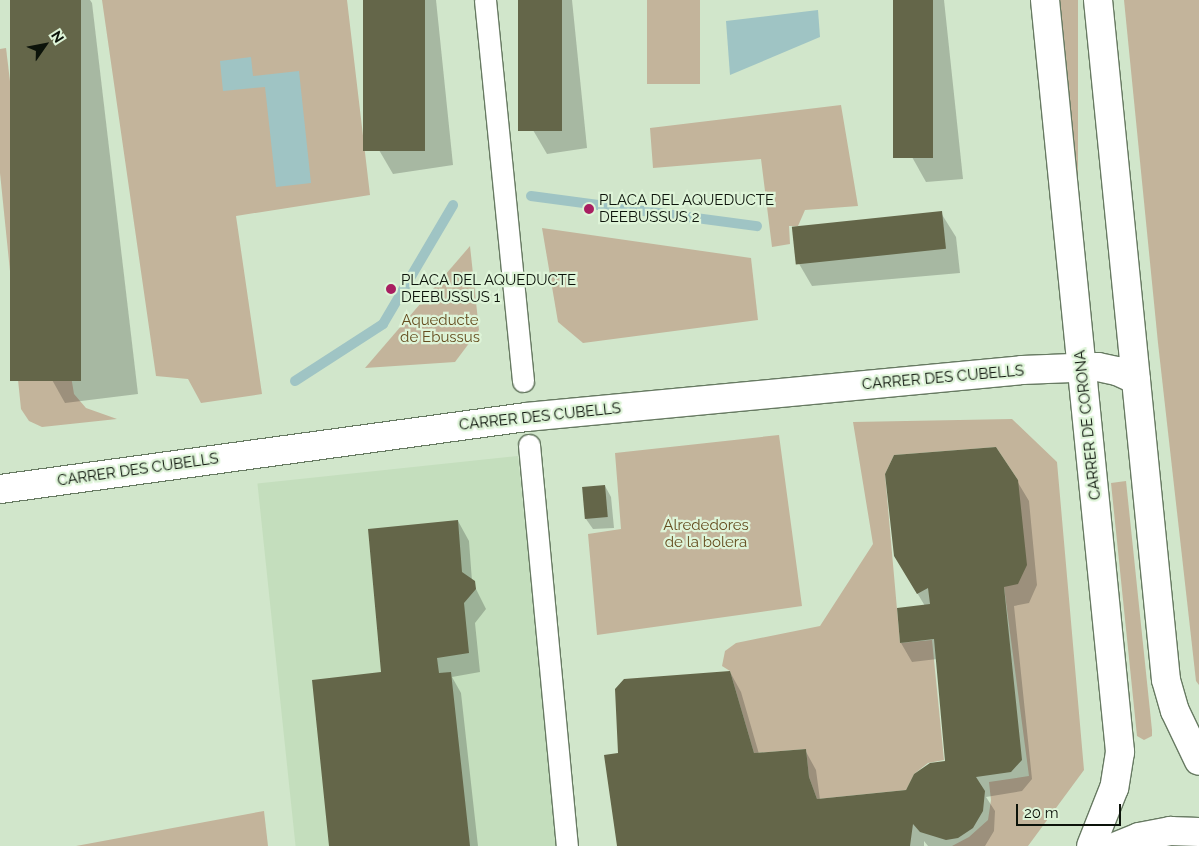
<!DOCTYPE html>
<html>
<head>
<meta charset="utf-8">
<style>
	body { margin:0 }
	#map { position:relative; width:1199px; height:846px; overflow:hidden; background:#d1e6cb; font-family:Raleway,sans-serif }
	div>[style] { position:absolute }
	.built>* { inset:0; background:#c4debd; transform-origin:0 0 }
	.green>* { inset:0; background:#c3b49b; transform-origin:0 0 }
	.water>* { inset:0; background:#9fc4c4 }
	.shadow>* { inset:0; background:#0003 }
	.stream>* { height:10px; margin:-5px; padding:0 5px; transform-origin:5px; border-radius:5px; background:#9fc4c4 }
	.building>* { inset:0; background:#646649; transform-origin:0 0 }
	.roads { filter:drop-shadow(1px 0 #677a62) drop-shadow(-1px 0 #677a62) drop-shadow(0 1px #677a62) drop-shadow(0 -1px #677a62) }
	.pedestrian>* { height:21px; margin:-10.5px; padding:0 10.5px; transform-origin:10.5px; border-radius:10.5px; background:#fff }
	.minor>* { height:28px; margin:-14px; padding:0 14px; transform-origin:14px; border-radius:14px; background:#fff }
	.tertiary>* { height:28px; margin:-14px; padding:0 14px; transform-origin:14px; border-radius:14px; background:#fff }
	.secondary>* { height:28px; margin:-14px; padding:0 14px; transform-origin:14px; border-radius:14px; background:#fff }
	.dots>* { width:14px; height:14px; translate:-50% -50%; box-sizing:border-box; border:2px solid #def4d8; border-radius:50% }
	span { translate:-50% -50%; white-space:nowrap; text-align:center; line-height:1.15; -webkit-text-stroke:4.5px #def4d8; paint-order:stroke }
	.poi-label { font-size:15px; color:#0c130a }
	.left { translate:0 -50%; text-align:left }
	.park-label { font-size:15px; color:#654d1f }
	.street-label { font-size:15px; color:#0c130a }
	.north { position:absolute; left:20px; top:20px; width:50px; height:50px; -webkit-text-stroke:4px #def4d8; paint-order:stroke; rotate:57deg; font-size:14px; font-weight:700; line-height:20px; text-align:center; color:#0c130a }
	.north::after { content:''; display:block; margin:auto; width:18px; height:22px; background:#0c130a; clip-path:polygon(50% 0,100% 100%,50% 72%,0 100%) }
	.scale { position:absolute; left:1016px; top:804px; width:105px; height:22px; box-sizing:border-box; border:2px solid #0c130a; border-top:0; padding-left:6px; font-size:15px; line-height:18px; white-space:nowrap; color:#0c130a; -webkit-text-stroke:4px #def4d8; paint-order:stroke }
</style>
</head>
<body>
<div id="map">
	<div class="built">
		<i style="left:518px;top:456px;width:392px;height:262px;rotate:84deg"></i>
	</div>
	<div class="green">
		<i style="clip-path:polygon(102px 0,347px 0,370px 195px,236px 216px,262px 394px,201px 403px,188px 379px,156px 376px)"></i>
		<i style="left:647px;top:0;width:53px;height:84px"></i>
		<i style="left:1059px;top:0;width:19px;height:256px"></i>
		<i style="clip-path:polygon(1124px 0,1199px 0,1199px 685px,1196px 681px,1158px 343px)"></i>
		<i style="clip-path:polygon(6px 48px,34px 281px,11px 281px,0 173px,0 49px)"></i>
		<i style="clip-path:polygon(841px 105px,858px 206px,805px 210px,798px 226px,789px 226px,790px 244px,772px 247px,761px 159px,653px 168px,650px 128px)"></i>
		<i style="clip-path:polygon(542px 228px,751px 258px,758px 320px,583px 343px,558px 322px)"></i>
		<i style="clip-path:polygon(470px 246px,479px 330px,455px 362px,365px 368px)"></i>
		<i style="clip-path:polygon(45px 330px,50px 379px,71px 376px,74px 394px,86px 408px,117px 419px,42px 427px,29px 421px,21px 409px,13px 331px)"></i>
		<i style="clip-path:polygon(1012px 419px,1057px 462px,1084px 770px,1028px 846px,952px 846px,969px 837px,988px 820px,991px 800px,989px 782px,1029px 776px,1004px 587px,1018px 480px,996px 447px,894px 455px,885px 474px,900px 643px,932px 640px,944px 760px,928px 763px,914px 774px,906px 790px,817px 799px,809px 777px,806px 749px,754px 753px,730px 671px,722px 666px,725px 651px,736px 643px,820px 626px,873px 544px,853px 422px)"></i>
		<i style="clip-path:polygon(779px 435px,802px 606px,597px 635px,588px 534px,621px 529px,615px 453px)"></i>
		<i style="clip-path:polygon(1126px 481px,1152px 730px,1152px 736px,1144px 740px,1137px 736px,1111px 483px)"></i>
		<i style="clip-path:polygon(264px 811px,268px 846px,76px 846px)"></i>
	</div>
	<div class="water">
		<i style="clip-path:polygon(818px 10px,820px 37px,730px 75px,726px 21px)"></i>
		<i style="clip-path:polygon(251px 57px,253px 76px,299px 71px,311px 183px,276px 187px,265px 87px,223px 91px,220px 61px)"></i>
	</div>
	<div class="shadow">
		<i style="clip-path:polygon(11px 0,90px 0,92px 3px,138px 394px,65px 403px,51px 378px)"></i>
		<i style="clip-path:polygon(364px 0,436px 0,453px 165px,393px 174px,379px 150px)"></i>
		<i style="clip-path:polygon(520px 0,572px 0,587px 148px,547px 154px,533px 130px)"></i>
		<i style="clip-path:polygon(894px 0,944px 0,963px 179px,926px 182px,912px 157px)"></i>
		<i style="clip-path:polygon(941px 213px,956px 237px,960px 273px,812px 286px,798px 262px)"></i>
		<i style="clip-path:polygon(1017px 481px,1029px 501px,1037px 585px,1029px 603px,1014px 606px,1032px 779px,1022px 791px,986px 797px,995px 811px,994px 831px,985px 846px,928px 846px,924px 841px,924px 846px,618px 846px,619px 754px,730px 672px,741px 692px,759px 754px,805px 750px,816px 770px,820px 800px,907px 791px,947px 762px,937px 659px,912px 662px,901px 643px,925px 606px,907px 576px)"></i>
		<i style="clip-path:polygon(605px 486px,611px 497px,614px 528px,593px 529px,586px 519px)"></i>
		<i style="clip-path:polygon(458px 521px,469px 541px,472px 581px,486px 609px,475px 623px,480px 672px,452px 677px,461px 693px,478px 846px,331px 846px,383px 673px)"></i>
	</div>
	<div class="stream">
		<i style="left:531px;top:196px;width:228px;rotate:7.6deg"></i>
		<i style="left:295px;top:381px;width:105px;rotate:-32.9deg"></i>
		<i style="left:383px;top:324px;width:138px;rotate:-59.5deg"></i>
	</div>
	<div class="building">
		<i style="left:10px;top:0;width:71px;height:381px"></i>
		<i style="left:363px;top:0;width:62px;height:151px"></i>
		<i style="left:518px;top:0;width:44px;height:131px"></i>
		<i style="left:893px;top:0;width:40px;height:158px"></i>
		<i style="left:942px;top:211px;width:38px;height:151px;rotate:84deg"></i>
		<i style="clip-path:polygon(996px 447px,1018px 480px,1027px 565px,1018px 584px,1004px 587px,1022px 760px,1011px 772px,976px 777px,985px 791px,983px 811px,973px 828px,958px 838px,946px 840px,920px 832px,913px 824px,910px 846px,617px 846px,604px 755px,618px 753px,615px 689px,624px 679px,730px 671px,754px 753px,806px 749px,809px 777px,817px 799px,906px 790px,914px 774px,930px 763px,945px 761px,934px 639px,900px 643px,897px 608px,930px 604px,928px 588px,917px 594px,894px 556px,885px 474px,894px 455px)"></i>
		<i style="left:605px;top:485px;width:32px;height:23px;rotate:85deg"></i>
		<i style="clip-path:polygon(458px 520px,462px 572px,475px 581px,476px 589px,464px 603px,469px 653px,437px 658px,439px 673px,451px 672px,470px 846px,329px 846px,312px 680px,381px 672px,368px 529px)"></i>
	</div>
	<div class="roads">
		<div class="pedestrian">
			<i style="left:485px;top:0;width:383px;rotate:84.3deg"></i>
			<i style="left:529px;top:445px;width:403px;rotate:84.6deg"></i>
		</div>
		<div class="minor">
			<i style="left:0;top:489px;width:531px;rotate:-7.79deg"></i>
			<i style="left:526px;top:417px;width:498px;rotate:-5.4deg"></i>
			<i style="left:1022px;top:370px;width:76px;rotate:-2.3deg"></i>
			<i style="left:1098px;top:367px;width:19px;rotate:12deg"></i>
			<i style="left:1117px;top:371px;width:21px;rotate:25deg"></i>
		</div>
		<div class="tertiary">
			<i style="left:1045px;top:0;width:756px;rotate:84.3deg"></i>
			<i style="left:1120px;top:752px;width:36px;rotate:99deg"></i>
			<i style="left:1114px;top:788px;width:62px;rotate:111.6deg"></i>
			<i style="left:1098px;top:0;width:683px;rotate:84.29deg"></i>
			<i style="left:1166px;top:680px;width:32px;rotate:74deg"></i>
			<i style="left:1175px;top:711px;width:55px;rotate:64.4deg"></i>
		</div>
		<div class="secondary">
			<i style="left:1117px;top:846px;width:24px;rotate:-22deg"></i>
			<i style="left:1139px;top:837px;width:32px;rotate:-11deg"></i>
			<i style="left:1170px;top:831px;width:29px;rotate:2deg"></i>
		</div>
	</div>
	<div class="dots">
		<i style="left:589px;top:209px;background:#a81e61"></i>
		<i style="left:391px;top:289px;background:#a81e61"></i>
	</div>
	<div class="poi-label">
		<span class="left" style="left:599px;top:209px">PLACA DEL AQUEDUCTE<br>DEEBUSSUS 2</span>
		<span class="left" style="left:401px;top:289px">PLACA DEL AQUEDUCTE<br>DEEBUSSUS 1</span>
	</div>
	<div class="park-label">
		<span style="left:440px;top:329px">Aqueducte<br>de Ebussus</span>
		<span style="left:706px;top:534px">Alrededores<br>de la bolera</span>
	</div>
	<div class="street-label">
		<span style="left:943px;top:378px;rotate:-5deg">CARRER DES CUBELLS</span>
		<span style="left:540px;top:417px;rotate:-6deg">CARRER DES CUBELLS</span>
		<span style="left:1088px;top:425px;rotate:-96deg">CARRER DE CORONA</span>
		<span style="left:138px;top:470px;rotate:-8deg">CARRER DES CUBELLS</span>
	</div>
	<div class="north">N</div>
	<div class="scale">20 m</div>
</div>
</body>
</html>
